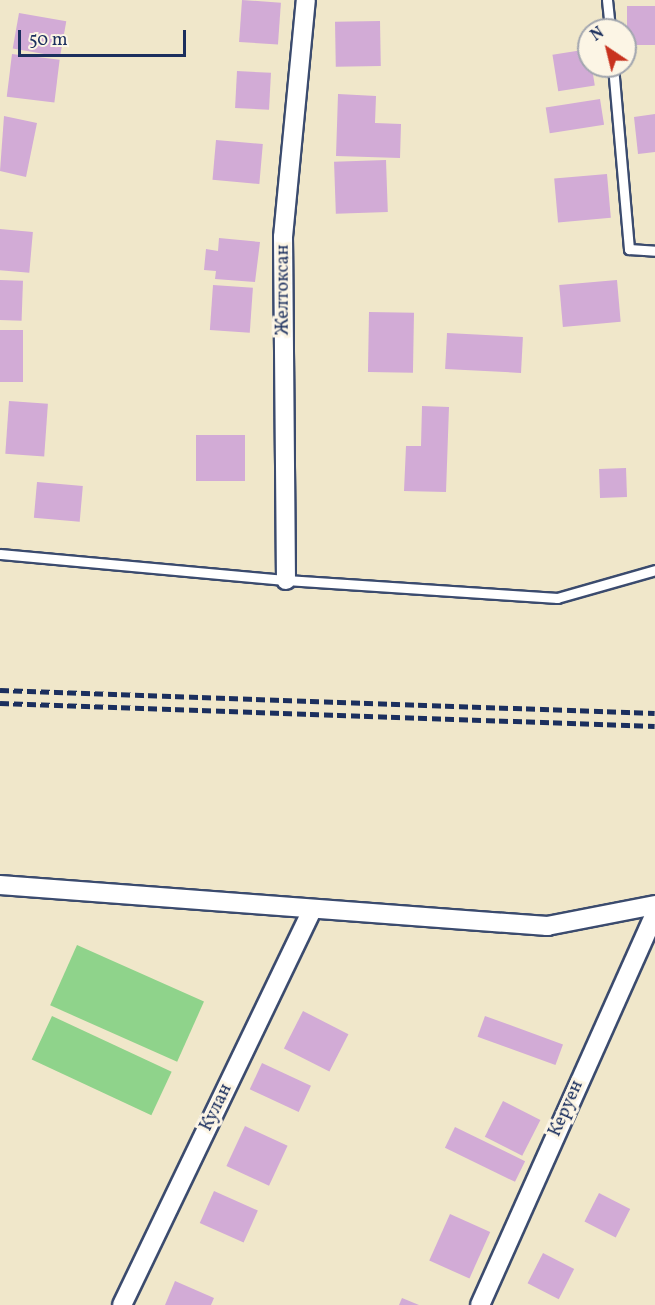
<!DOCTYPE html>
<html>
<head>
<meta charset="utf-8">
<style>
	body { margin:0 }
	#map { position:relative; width:655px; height:1305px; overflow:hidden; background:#f0e7ca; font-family:Vollkorn,serif }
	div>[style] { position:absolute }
	.green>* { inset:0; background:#8fd38b; transform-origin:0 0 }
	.building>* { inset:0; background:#d2abd6; transform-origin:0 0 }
	.roads { filter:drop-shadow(2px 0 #3b4b6e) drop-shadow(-2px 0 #3b4b6e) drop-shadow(0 2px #3b4b6e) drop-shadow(0 -2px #3b4b6e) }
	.lane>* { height:9px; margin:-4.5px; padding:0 4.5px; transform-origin:4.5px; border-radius:4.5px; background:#fff }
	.street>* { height:18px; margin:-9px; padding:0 9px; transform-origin:9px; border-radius:9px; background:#fff }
	.rail>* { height:4.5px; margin-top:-2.25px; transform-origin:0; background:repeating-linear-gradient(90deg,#1b2f5e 0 9px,transparent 0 13.5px) }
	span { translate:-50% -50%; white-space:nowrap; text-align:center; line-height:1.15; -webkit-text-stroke:6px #fcf5e5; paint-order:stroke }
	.street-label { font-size:18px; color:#1b2f5e }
	.north { position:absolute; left:577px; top:18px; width:60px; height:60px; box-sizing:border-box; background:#fcf5e5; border:2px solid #a2a6af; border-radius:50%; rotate:325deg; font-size:16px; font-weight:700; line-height:24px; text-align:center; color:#1b2f5e }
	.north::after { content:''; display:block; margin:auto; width:21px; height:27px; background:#c8321e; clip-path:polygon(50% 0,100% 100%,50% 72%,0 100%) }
	.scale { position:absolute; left:18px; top:30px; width:168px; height:27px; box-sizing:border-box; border:3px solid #1b2f5e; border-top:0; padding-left:8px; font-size:18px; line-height:21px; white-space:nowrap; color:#1b2f5e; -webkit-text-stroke:4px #fcf5e5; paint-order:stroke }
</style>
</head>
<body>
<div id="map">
	<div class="green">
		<i style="left:77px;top:945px;width:139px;height:66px;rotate:24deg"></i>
		<i style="left:52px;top:1016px;width:132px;height:48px;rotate:25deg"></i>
	</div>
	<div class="building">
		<i style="left:242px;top:0;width:39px;height:42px;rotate:4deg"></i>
		<i style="left:655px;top:6px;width:39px;height:28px;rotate:90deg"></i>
		<i style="left:19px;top:13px;width:48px;height:36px;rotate:10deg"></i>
		<i style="left:380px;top:21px;width:45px;height:45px;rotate:89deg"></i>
		<i style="left:589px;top:49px;width:37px;height:37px;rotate:81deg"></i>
		<i style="left:12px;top:54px;width:48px;height:43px;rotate:7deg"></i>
		<i style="left:237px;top:71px;width:34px;height:37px;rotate:3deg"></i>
		<i style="clip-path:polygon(338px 94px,376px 96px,375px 123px,401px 124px,400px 158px,336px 156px)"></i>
		<i style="left:600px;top:99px;width:26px;height:55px;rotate:81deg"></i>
		<i style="clip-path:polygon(655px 114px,655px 152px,638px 154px,634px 117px)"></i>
		<i style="clip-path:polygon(4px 116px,37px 123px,26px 177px,0 171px)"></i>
		<i style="left:216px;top:140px;width:47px;height:40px;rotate:5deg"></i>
		<i style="left:386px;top:160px;width:52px;height:52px;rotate:88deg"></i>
		<i style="left:607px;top:174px;width:44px;height:53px;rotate:85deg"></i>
		<i style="left:0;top:229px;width:33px;height:41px;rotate:5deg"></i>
		<i style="clip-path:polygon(219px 238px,260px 242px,255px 282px,215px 279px,216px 271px,204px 270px,206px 249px,218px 251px)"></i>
		<i style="left:0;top:280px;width:23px;height:40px;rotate:2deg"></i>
		<i style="left:617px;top:280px;width:42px;height:58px;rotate:85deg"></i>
		<i style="left:213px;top:285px;width:40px;height:45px;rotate:4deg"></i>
		<i style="left:369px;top:312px;width:45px;height:60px;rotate:1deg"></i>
		<i style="left:0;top:330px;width:23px;height:52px"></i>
		<i style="left:447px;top:333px;width:76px;height:36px;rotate:3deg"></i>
		<i style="left:9px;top:401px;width:39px;height:53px;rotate:4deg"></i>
		<i style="clip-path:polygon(422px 406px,449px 407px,446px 492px,404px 491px,406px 446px,421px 446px)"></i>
		<i style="left:196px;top:435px;width:49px;height:46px"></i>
		<i style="left:626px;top:468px;width:29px;height:27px;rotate:88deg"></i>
		<i style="left:37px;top:482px;width:46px;height:36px;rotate:5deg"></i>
		<i style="left:303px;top:1011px;width:51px;height:42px;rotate:27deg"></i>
		<i style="left:485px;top:1016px;width:83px;height:22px;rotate:20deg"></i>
		<i style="left:262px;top:1063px;width:54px;height:29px;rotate:25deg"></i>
		<i style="left:503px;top:1101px;width:42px;height:40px;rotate:27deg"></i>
		<i style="left:245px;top:1126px;width:47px;height:44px;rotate:25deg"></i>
		<i style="left:455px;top:1127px;width:78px;height:23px;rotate:26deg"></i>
		<i style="left:214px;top:1191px;width:48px;height:35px;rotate:24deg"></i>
		<i style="left:599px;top:1193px;width:35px;height:32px;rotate:27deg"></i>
		<i style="left:450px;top:1214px;width:44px;height:51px;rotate:24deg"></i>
		<i style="left:543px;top:1253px;width:35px;height:34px;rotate:27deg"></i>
		<i style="clip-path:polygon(175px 1281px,214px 1298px,211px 1305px,165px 1305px)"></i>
		<i style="clip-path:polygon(402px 1298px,419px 1305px,399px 1305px)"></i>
	</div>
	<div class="roads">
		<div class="lane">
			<i style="left:607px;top:0;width:30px;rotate:84deg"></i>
			<i style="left:613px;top:66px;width:184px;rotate:85deg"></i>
			<i style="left:629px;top:249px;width:26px;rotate:4deg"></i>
			<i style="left:0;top:554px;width:287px;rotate:5.2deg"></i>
			<i style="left:286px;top:580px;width:272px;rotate:3.8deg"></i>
			<i style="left:557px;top:598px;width:102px;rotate:-15.9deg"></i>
		</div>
		<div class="street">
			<i style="left:286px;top:580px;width:343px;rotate:-90.5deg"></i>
			<i style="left:283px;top:237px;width:238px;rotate:-84.5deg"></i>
			<i style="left:0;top:885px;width:549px;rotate:4.29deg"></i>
			<i style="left:547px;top:926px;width:110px;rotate:-11deg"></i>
			<i style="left:122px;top:1305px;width:438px;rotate:-64.3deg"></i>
			<i style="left:480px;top:1305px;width:428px;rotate:-65.9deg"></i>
		</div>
	</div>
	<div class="rail">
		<i style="left:0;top:690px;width:655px;rotate:2.01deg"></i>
		<i style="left:0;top:703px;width:655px;rotate:2.01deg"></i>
	</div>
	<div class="street-label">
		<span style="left:284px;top:290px;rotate:-90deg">Желтоксан</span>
		<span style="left:217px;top:1108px;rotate:-64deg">Кулан</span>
		<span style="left:567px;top:1109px;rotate:-66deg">Керуен</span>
	</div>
	<div class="north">N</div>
	<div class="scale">50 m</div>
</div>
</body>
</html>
